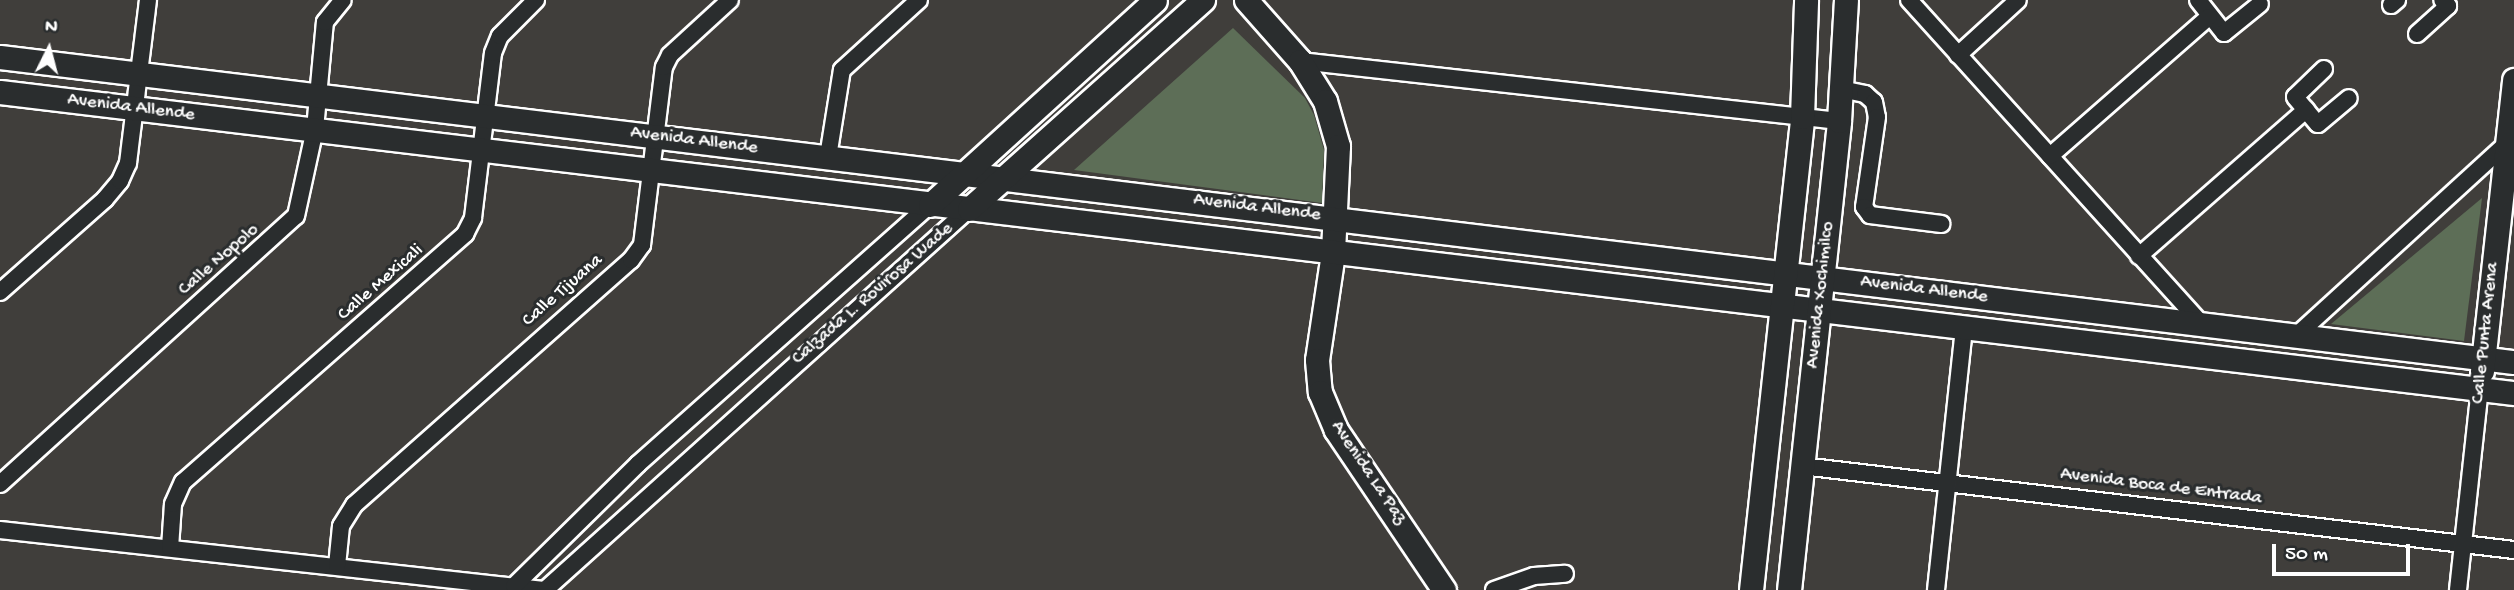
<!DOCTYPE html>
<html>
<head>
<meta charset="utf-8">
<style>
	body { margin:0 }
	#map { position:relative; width:2514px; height:590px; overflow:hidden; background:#403e3b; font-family:"Gochi Hand",sans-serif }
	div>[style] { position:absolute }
	.green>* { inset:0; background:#5d6e57 }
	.roads { filter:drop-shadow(2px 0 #fff) drop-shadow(-2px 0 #fff) drop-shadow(0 2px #fff) drop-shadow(0 -2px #fff) }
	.street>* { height:16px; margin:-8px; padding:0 8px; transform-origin:8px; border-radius:8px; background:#2a2d2e }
	.secondary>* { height:23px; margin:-11.5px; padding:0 11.5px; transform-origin:11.5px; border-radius:11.5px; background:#2a2d2e }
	span { translate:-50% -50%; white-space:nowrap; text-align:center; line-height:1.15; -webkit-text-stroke:6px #2a2d2e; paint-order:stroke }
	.street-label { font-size:19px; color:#fff }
	.north { position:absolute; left:14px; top:14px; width:70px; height:70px; -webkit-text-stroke:5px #2a2d2e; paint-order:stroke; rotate:6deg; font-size:19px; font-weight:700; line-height:28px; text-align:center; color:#fff }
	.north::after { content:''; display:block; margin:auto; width:24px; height:32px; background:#fff; clip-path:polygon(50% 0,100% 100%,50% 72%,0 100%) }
	.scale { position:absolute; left:2272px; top:544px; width:138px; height:32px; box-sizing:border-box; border:4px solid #fff; border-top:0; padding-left:9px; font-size:21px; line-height:24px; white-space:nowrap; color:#fff; -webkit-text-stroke:5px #2a2d2e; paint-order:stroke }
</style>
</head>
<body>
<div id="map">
	<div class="green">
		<i style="clip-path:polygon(1233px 28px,1305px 98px,1314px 115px,1324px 150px,1322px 203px,1074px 170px)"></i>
		<i style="clip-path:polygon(2482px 198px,2464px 341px,2331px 324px)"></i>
	</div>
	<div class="roads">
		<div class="street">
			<i style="left:1909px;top:0;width:437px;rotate:47.9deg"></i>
			<i style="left:2198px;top:0;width:42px;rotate:51.8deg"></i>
			<i style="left:2224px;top:33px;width:46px;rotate:-38.9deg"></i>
			<i style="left:2391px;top:5px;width:8px;rotate:-40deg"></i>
			<i style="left:2417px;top:34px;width:42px;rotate:-42.1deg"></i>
			<i style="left:2448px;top:6px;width:8px;rotate:-135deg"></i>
			<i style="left:1958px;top:55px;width:81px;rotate:-42.5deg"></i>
			<i style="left:1300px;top:61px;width:542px;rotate:6.35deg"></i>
			<i style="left:2324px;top:69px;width:40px;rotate:136deg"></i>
			<i style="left:2295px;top:97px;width:35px;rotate:50deg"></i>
			<i style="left:2318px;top:124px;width:40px;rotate:-40deg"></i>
			<i style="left:1841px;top:89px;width:25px;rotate:12deg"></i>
			<i style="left:1865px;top:94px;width:12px;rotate:42deg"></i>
			<i style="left:1874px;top:102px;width:15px;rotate:79deg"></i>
			<i style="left:1877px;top:117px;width:91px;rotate:98.2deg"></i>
			<i style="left:1864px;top:207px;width:10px;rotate:53deg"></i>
			<i style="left:1870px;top:215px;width:72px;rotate:7.2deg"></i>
			<i style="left:2050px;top:156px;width:211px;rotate:-41.2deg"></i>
			<i style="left:828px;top:157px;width:88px;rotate:-80.9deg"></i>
			<i style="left:842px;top:70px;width:104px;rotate:-42.3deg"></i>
			<i style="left:2139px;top:256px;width:222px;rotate:-41.2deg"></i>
			<i style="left:0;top:292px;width:140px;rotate:-41.5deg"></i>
			<i style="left:105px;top:199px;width:23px;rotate:-50deg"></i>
			<i style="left:120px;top:181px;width:20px;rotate:-66deg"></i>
			<i style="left:128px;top:163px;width:164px;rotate:-83deg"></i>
			<i style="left:2297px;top:335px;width:285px;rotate:-42.4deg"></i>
			<i style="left:1802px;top:466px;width:717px;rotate:6.73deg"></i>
			<i style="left:0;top:484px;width:399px;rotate:-42.2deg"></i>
			<i style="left:296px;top:216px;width:89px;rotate:-77.7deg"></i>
			<i style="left:315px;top:129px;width:107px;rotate:-84.7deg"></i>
			<i style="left:325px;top:22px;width:28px;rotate:-51deg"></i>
			<i style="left:0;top:530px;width:547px;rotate:6.29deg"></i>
			<i style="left:170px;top:548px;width:44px;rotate:-86.1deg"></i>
			<i style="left:173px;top:504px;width:24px;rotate:-66deg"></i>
			<i style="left:183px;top:482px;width:376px;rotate:-41.3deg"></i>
			<i style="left:465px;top:234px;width:18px;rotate:-63deg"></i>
			<i style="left:473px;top:218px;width:166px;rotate:-83.1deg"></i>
			<i style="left:493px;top:53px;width:18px;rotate:-68deg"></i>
			<i style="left:500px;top:36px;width:51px;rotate:-45deg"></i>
			<i style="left:337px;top:566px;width:40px;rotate:-84.3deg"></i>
			<i style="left:341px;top:526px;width:25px;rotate:-58deg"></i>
			<i style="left:354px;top:505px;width:370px;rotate:-41.5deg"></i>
			<i style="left:631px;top:260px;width:19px;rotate:-54deg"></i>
			<i style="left:642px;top:245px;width:179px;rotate:-83deg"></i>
			<i style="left:664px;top:67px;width:13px;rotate:-63deg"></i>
			<i style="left:670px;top:55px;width:81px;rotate:-42.5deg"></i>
			<i style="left:514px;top:586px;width:174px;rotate:-44.5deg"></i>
			<i style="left:638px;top:464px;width:390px;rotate:-41.6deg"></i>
			<i style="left:545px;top:590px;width:570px;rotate:-41.94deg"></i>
			<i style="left:1494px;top:590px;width:42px;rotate:-19.3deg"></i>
			<i style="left:1534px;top:576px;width:31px;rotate:-4deg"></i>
			<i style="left:1936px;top:590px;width:262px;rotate:-83.9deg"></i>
			<i style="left:2458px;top:590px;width:203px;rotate:-83.8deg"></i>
		</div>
		<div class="secondary">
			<i style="left:1246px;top:0;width:81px;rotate:48.5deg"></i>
			<i style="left:1300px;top:61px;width:47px;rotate:58deg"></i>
			<i style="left:1325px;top:101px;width:47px;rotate:73.9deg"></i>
			<i style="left:1338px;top:146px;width:107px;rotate:92.7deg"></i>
			<i style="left:1333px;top:253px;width:108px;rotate:98.5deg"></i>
			<i style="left:1317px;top:360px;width:32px;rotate:85deg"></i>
			<i style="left:1320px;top:392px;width:41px;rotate:67.2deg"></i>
			<i style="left:1336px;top:430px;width:193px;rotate:56deg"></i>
			<i style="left:0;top:57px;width:2532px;rotate:6.92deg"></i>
			<i style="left:0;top:92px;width:2532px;rotate:6.83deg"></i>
			<i style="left:930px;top:205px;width:304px;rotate:-42.3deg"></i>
			<i style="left:969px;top:209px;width:314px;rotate:-41.8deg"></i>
			<i style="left:2482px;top:371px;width:293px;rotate:-83.7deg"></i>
			<i style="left:1751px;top:590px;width:476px;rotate:-83.8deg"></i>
			<i style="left:1802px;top:117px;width:117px;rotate:-88deg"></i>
			<i style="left:1789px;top:590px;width:472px;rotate:-83.9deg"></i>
			<i style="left:1839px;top:121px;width:121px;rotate:-86.7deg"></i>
		</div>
	</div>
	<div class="street-label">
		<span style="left:131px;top:108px;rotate:7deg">Avenida Allende</span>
		<span style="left:694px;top:141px;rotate:7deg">Avenida Allende</span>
		<span style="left:1257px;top:208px;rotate:7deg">Avenida Allende</span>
		<span style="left:219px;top:260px;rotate:-41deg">Calle Nopolo</span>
		<span style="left:381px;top:283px;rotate:-41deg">Calle Mexicali</span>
		<span style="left:1924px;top:290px;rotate:7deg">Avenida Allende</span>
		<span style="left:563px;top:291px;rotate:-41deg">Calle Tijuana</span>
		<span style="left:873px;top:294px;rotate:-41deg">Calzada L. Rovirosa Wade</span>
		<span style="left:1821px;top:295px;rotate:-84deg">Avenida Xochimilco</span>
		<span style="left:2486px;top:333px;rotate:-84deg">Calle Punta Arena</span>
		<span style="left:1368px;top:473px;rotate:56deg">Avenida La Paz</span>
		<span style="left:2161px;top:487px;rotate:7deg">Avenida Boca de Entrada</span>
	</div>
	<div class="north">N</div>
	<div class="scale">50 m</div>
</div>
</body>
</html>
